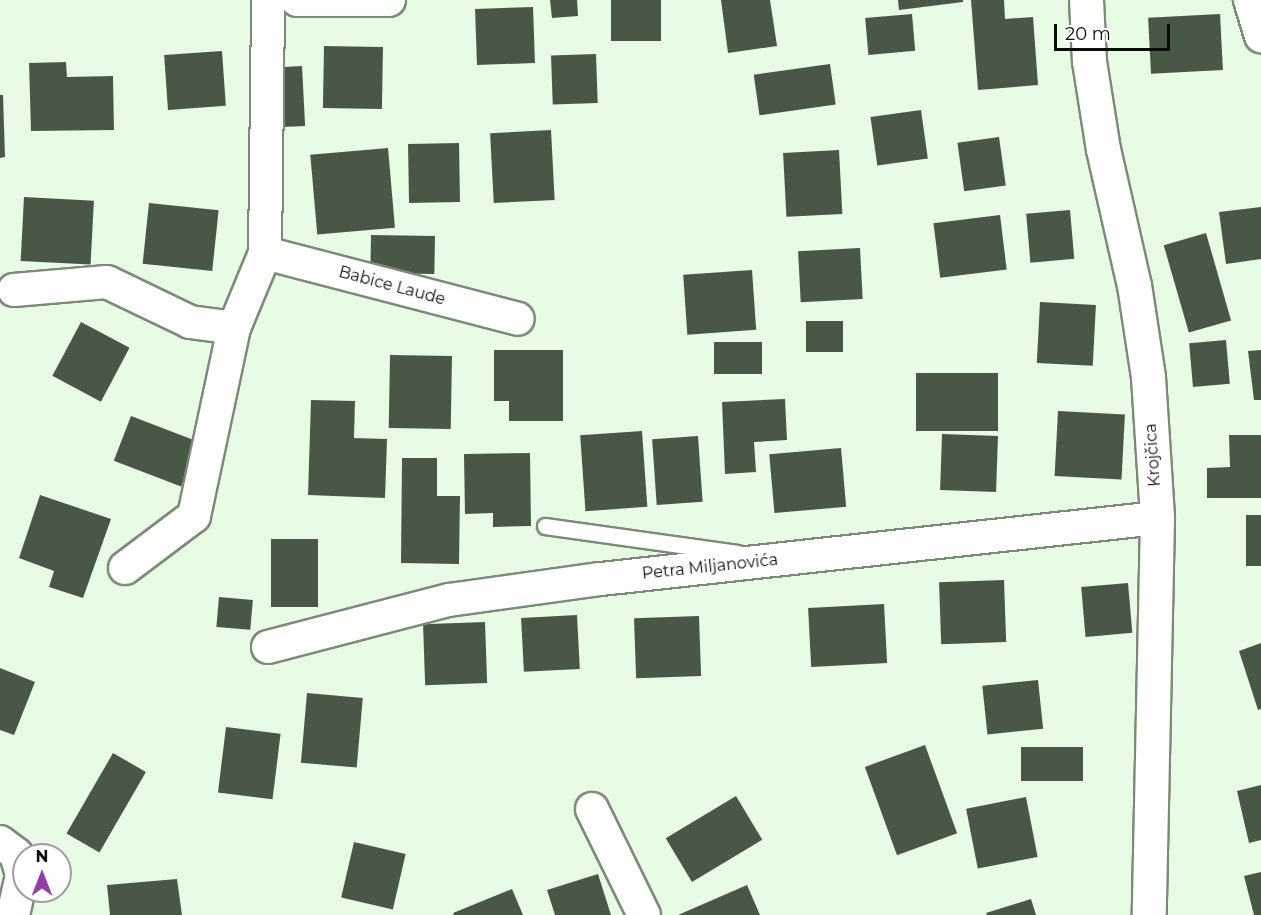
<!DOCTYPE html>
<html>
<head>
<meta charset="utf-8">
<style>
	body { margin:0 }
	#map { position:relative; width:1261px; height:915px; overflow:hidden; background:#e8fbe4; font-family:Montserrat,sans-serif }
	div>[style] { position:absolute }
	.building>* { inset:0; background:#485845; transform-origin:0 0 }
	.roads { filter:drop-shadow(2px 0 #7a8b76) drop-shadow(-2px 0 #7a8b76) drop-shadow(0 2px #7a8b76) drop-shadow(0 -2px #7a8b76) }
	.lane>* { height:15px; margin:-7.5px; padding:0 7.5px; transform-origin:7.5px; border-radius:7.5px; background:#fff }
	.street>* { height:32px; margin:-16px; padding:0 16px; transform-origin:16px; border-radius:16px; background:#fff }
	.secondary>* { height:33px; margin:-16.5px; padding:0 16.5px; transform-origin:16.5px; border-radius:16.5px; background:#fff }
	span { translate:-50% -50%; white-space:nowrap; text-align:center; line-height:1.15; -webkit-text-stroke:6px #fff; paint-order:stroke }
	.street-label { font-size:16px; color:#080f07 }
	.north { position:absolute; left:12px; top:843px; width:60px; height:60px; box-sizing:border-box; background:#fff; border:2px solid #9c9f9c; border-radius:50%; rotate:0deg; font-size:16px; font-weight:700; line-height:24px; text-align:center; color:#080f07 }
	.north::after { content:''; display:block; margin:auto; width:21px; height:27px; background:#963da9; clip-path:polygon(50% 0,100% 100%,50% 72%,0 100%) }
	.scale { position:absolute; left:1054px; top:24px; width:116px; height:27px; box-sizing:border-box; border:3px solid #080f07; border-top:0; padding-left:8px; font-size:18px; line-height:21px; white-space:nowrap; color:#080f07; -webkit-text-stroke:4px #fff; paint-order:stroke }
</style>
</head>
<body>
<div id="map">
	<div class="building">
		<i style="clip-path:polygon(550px 0,577px 0,578px 16px,552px 18px)"></i>
		<i style="left:611px;top:0;width:50px;height:41px"></i>
		<i style="clip-path:polygon(721px 0,770px 0,777px 46px,728px 53px)"></i>
		<i style="clip-path:polygon(898px 0,963px 0,963px 2px,899px 10px)"></i>
		<i style="clip-path:polygon(971px 0,1004px 0,1005px 19px,1033px 17px,1038px 85px,978px 90px)"></i>
		<i style="left:533px;top:7px;width:56px;height:58px;rotate:88deg"></i>
		<i style="left:912px;top:14px;width:37px;height:47px;rotate:85deg"></i>
		<i style="left:1220px;top:14px;width:56px;height:72px;rotate:87deg"></i>
		<i style="left:324px;top:46px;width:59px;height:62px;rotate:1deg"></i>
		<i style="left:222px;top:51px;width:55px;height:58px;rotate:86deg"></i>
		<i style="left:596px;top:54px;width:49px;height:45px;rotate:88deg"></i>
		<i style="clip-path:polygon(66px 62px,67px 77px,113px 76px,114px 130px,31px 131px,29px 63px)"></i>
		<i style="left:830px;top:64px;width:41px;height:77px;rotate:82deg"></i>
		<i style="left:302px;top:66px;width:60px;height:23px;rotate:87deg"></i>
		<i style="clip-path:polygon(0 95px,3px 95px,5px 157px,0 158px)"></i>
		<i style="left:921px;top:110px;width:49px;height:51px;rotate:82deg"></i>
		<i style="left:551px;top:130px;width:70px;height:61px;rotate:87deg"></i>
		<i style="left:999px;top:137px;width:49px;height:42px;rotate:82deg"></i>
		<i style="left:459px;top:143px;width:59px;height:51px;rotate:89deg"></i>
		<i style="left:388px;top:148px;width:80px;height:78px;rotate:85deg"></i>
		<i style="left:839px;top:150px;width:64px;height:56px;rotate:87deg"></i>
		<i style="left:24px;top:197px;width:70px;height:64px;rotate:3deg"></i>
		<i style="left:149px;top:203px;width:70px;height:61px;rotate:6deg"></i>
		<i style="clip-path:polygon(1261px 207px,1261px 259px,1226px 264px,1219px 212px)"></i>
		<i style="left:1070px;top:210px;width:49px;height:44px;rotate:85deg"></i>
		<i style="left:1000px;top:215px;width:55px;height:67px;rotate:83deg"></i>
		<i style="left:1206px;top:233px;width:91px;height:44px;rotate:74deg"></i>
		<i style="left:371px;top:235px;width:64px;height:38px;rotate:1deg"></i>
		<i style="left:860px;top:248px;width:51px;height:62px;rotate:87deg"></i>
		<i style="left:752px;top:270px;width:60px;height:69px;rotate:86deg"></i>
		<i style="left:1040px;top:302px;width:56px;height:61px;rotate:3deg"></i>
		<i style="left:806px;top:321px;width:37px;height:31px"></i>
		<i style="left:81px;top:322px;width:55px;height:61px;rotate:28deg"></i>
		<i style="left:1226px;top:340px;width:44px;height:37px;rotate:85deg"></i>
		<i style="left:762px;top:342px;width:32px;height:48px;rotate:90deg"></i>
		<i style="clip-path:polygon(494px 350px,563px 350px,563px 421px,509px 421px,509px 401px,494px 401px)"></i>
		<i style="clip-path:polygon(1261px 350px,1261px 400px,1254px 400px,1248px 351px)"></i>
		<i style="left:390px;top:355px;width:62px;height:73px;rotate:1deg"></i>
		<i style="left:916px;top:373px;width:82px;height:58px"></i>
		<i style="clip-path:polygon(785px 399px,787px 440px,754px 442px,756px 472px,725px 474px,722px 402px)"></i>
		<i style="clip-path:polygon(311px 400px,355px 401px,354px 438px,387px 439px,385px 498px,308px 495px)"></i>
		<i style="left:1058px;top:411px;width:67px;height:65px;rotate:3deg"></i>
		<i style="left:131px;top:416px;width:72px;height:48px;rotate:21deg"></i>
		<i style="left:642px;top:431px;width:76px;height:62px;rotate:86deg"></i>
		<i style="clip-path:polygon(1229px 435px,1261px 435px,1261px 498px,1207px 498px,1207px 468px,1230px 467px)"></i>
		<i style="left:698px;top:436px;width:66px;height:46px;rotate:86deg"></i>
		<i style="left:998px;top:436px;width:56px;height:56px;rotate:92deg"></i>
		<i style="left:841px;top:448px;width:59px;height:72px;rotate:85deg"></i>
		<i style="clip-path:polygon(530px 453px,531px 526px,493px 527px,493px 513px,465px 514px,464px 454px)"></i>
		<i style="clip-path:polygon(402px 458px,437px 458px,437px 496px,460px 496px,459px 564px,401px 563px)"></i>
		<i style="clip-path:polygon(40px 495px,111px 519px,83px 598px,49px 587px,54px 571px,19px 558px)"></i>
		<i style="left:1246px;top:515px;width:15px;height:51px"></i>
		<i style="left:271px;top:539px;width:47px;height:68px"></i>
		<i style="left:1004px;top:580px;width:62px;height:65px;rotate:88deg"></i>
		<i style="left:1128px;top:583px;width:50px;height:47px;rotate:85deg"></i>
		<i style="left:219px;top:597px;width:34px;height:30px;rotate:5deg"></i>
		<i style="left:884px;top:604px;width:59px;height:76px;rotate:87deg"></i>
		<i style="left:577px;top:615px;width:54px;height:56px;rotate:87deg"></i>
		<i style="left:699px;top:616px;width:60px;height:65px;rotate:88deg"></i>
		<i style="left:485px;top:622px;width:61px;height:62px;rotate:88deg"></i>
		<i style="clip-path:polygon(1261px 643px,1261px 709px,1258px 710px,1239px 651px)"></i>
		<i style="clip-path:polygon(0 668px,35px 682px,14px 735px,0 730px)"></i>
		<i style="left:1038px;top:680px;width:49px;height:56px;rotate:84deg"></i>
		<i style="left:307px;top:693px;width:56px;height:70px;rotate:5deg"></i>
		<i style="left:226px;top:727px;width:55px;height:66px;rotate:7deg"></i>
		<i style="left:925px;top:745px;width:94px;height:64px;rotate:70deg"></i>
		<i style="left:1021px;top:747px;width:62px;height:34px"></i>
		<i style="left:113px;top:753px;width:38px;height:93px;rotate:30deg"></i>
		<i style="clip-path:polygon(1261px 785px,1261px 840px,1249px 843px,1237px 791px)"></i>
		<i style="left:736px;top:796px;width:51px;height:82px;rotate:59deg"></i>
		<i style="left:1026px;top:797px;width:61px;height:61px;rotate:79deg"></i>
		<i style="left:354px;top:842px;width:53px;height:57px;rotate:13deg"></i>
		<i style="clip-path:polygon(1261px 872px,1261px 915px,1254px 915px,1244px 876px)"></i>
		<i style="clip-path:polygon(598px 874px,611px 915px,555px 915px,547px 890px)"></i>
		<i style="clip-path:polygon(177px 879px,182px 915px,110px 915px,107px 885px)"></i>
		<i style="clip-path:polygon(747px 885px,760px 915px,678px 915px)"></i>
		<i style="clip-path:polygon(512px 889px,523px 915px,454px 915px,453px 913px)"></i>
		<i style="clip-path:polygon(1031px 899px,1036px 915px,987px 915px,986px 913px)"></i>
	</div>
	<div class="roads">
		<div class="lane">
			<i style="left:545px;top:526px;width:194px;rotate:8deg"></i>
		</div>
		<div class="street">
			<i style="left:297px;top:0;width:92px"></i>
			<i style="left:1250px;top:0;width:38px;rotate:73deg"></i>
			<i style="left:265px;top:253px;width:261px;rotate:14.6deg"></i>
			<i style="left:14px;top:290px;width:93px;rotate:-4.9deg"></i>
			<i style="left:107px;top:282px;width:92px;rotate:25.7deg"></i>
			<i style="left:190px;top:322px;width:44px;rotate:7.8deg"></i>
			<i style="left:234px;top:328px;width:81px;rotate:-67.5deg"></i>
			<i style="left:265px;top:253px;width:253px;rotate:-89.3deg"></i>
			<i style="left:125px;top:568px;width:86px;rotate:-37deg"></i>
			<i style="left:194px;top:516px;width:192px;rotate:-78deg"></i>
			<i style="left:268px;top:647px;width:187px;rotate:-14.6deg"></i>
			<i style="left:449px;top:600px;width:153px;rotate:-7.9deg"></i>
			<i style="left:601px;top:579px;width:559px;rotate:-6.26deg"></i>
			<i style="left:592px;top:809px;width:118px;rotate:63.9deg"></i>
			<i style="left:0;top:842px;width:20px;rotate:37deg"></i>
			<i style="left:16px;top:854px;width:22px;rotate:74deg"></i>
			<i style="left:22px;top:875px;width:41px;rotate:102.7deg"></i>
		</div>
		<div class="secondary">
			<i style="left:1086px;top:0;width:61px;rotate:87.2deg"></i>
			<i style="left:1089px;top:61px;width:89px;rotate:81deg"></i>
			<i style="left:1103px;top:149px;width:139px;rotate:77.2deg"></i>
			<i style="left:1134px;top:285px;width:93px;rotate:81.3deg"></i>
			<i style="left:1148px;top:377px;width:141px;rotate:86.3deg"></i>
			<i style="left:1157px;top:518px;width:397px;rotate:91.2deg"></i>
		</div>
	</div>
	<div class="street-label">
		<span style="left:392px;top:286px;rotate:15deg">Babice Laude</span>
		<span style="left:1153px;top:455px;rotate:-94deg">Krojčica</span>
		<span style="left:710px;top:567px;rotate:-6deg">Petra Miljanovića</span>
	</div>
	<div class="north">N</div>
	<div class="scale">20 m</div>
</div>
</body>
</html>
